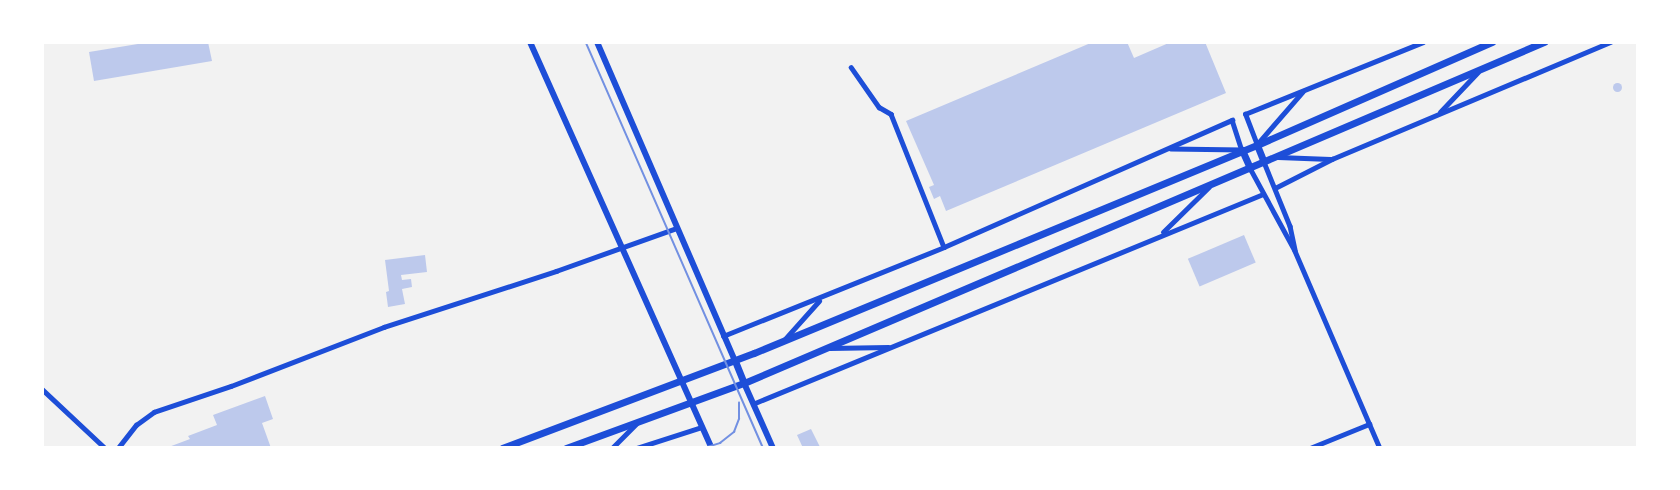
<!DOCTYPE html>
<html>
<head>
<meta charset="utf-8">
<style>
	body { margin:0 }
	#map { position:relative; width:1680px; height:490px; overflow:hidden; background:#f2f2f2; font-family:Rubik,sans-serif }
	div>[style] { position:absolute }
	.building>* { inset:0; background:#bdc9ec; transform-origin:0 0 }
	.round { border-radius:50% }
	.minor>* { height:4.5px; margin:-2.25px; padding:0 2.25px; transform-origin:2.25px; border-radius:2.25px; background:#1d4ed8 }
	.secondary>* { height:6px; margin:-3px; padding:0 3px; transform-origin:3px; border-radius:3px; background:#1d4ed8 }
	.primary>* { height:7px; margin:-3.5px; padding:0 3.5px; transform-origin:3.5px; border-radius:3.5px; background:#1d4ed8 }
	.tram>* { height:1.5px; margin:-0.75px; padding:0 0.75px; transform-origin:0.75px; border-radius:0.75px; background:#7290e2 }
	span { translate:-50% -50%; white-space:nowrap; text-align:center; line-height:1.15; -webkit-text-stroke:5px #fff; paint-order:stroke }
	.frame { position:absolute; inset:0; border:44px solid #fff; pointer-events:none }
</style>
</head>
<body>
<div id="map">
	<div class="building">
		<i style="clip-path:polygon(150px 42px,208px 42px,212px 61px,94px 81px,89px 52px)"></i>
		<i style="clip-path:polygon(1093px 42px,1127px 42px,1134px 58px,1171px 42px,1205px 42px,1226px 93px,946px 211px,940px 196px,934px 199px,929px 187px,934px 185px,906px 121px)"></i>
		<i class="round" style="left:1612.5px;top:82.5px;width:9px;height:9px"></i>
		<i style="left:1244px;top:235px;width:30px;height:61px;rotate:67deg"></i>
		<i style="clip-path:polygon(425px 255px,427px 272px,401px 275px,402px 280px,411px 279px,412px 287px,402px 289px,405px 304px,388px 307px,386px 292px,389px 291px,385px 260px)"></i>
		<i style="clip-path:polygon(265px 396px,273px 419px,262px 423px,271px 448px,166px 448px,190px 439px,188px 436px,217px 425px,213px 415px)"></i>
		<i style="clip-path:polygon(811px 429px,820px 447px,803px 448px,797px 435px)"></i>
	</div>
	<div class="minor">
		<i style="left:851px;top:67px;width:49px;rotate:55deg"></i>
		<i style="left:879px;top:107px;width:14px;rotate:30deg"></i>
		<i style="left:891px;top:114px;width:143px;rotate:68.3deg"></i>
		<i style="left:1303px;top:92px;width:70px;rotate:131deg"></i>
		<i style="left:1257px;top:145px;width:33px;rotate:-111deg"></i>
		<i style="left:1245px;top:114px;width:192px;rotate:-22deg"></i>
		<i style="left:1440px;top:112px;width:55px;rotate:-46.5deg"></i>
		<i style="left:1278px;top:157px;width:52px;rotate:2.2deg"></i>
		<i style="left:1264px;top:162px;width:69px;rotate:67.9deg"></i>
		<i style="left:1290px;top:226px;width:24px;rotate:78deg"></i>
		<i style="left:1250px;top:168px;width:94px;rotate:61.5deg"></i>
		<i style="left:1295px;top:251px;width:215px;rotate:66.7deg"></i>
		<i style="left:1275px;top:188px;width:64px;rotate:-27deg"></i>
		<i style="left:1332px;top:159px;width:302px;rotate:-22.8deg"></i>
		<i style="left:1163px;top:232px;width:64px;rotate:-44.4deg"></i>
		<i style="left:723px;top:336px;width:238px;rotate:-21.9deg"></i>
		<i style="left:944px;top:247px;width:315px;rotate:-23.8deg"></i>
		<i style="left:1232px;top:120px;width:32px;rotate:72deg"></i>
		<i style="left:1242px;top:150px;width:71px;rotate:-179.2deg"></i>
		<i style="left:785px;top:339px;width:51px;rotate:-48.2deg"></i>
		<i style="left:830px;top:348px;width:58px;rotate:-1deg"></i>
		<i style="left:42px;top:389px;width:86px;rotate:43.1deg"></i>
		<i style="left:755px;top:403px;width:549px;rotate:-22.36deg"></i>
		<i style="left:118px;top:448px;width:29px;rotate:-52deg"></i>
		<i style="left:136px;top:425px;width:22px;rotate:-36deg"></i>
		<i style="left:154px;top:412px;width:81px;rotate:-18.7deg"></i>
		<i style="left:231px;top:386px;width:164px;rotate:-21.1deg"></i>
		<i style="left:384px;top:327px;width:181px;rotate:-18deg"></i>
		<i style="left:556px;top:271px;width:128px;rotate:-19.6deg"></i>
		<i style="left:612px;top:448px;width:34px;rotate:-45deg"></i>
		<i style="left:637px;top:448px;width:68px;rotate:-17.9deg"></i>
		<i style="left:1310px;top:448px;width:64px;rotate:-22.1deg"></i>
	</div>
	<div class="secondary">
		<i style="left:530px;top:42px;width:445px;rotate:65.9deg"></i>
		<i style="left:597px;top:42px;width:348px;rotate:66.6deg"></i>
		<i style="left:744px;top:383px;width:71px;rotate:66deg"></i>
	</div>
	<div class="primary">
		<i style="left:1257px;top:145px;width:18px;rotate:68deg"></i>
		<i style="left:1242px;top:150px;width:20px;rotate:66deg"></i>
		<i style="left:735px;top:361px;width:24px;rotate:68deg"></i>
		<i style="left:502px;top:448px;width:269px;rotate:-20.7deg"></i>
		<i style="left:754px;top:353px;width:544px;rotate:-22.47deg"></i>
		<i style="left:1257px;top:145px;width:257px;rotate:-23.7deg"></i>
		<i style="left:566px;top:448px;width:189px;rotate:-20.1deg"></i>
		<i style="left:744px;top:383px;width:870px;rotate:-23.09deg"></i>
	</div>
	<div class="tram">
		<i style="left:586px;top:42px;width:443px;rotate:66.4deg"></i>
		<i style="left:704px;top:448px;width:17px;rotate:-17deg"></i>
		<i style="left:720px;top:443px;width:18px;rotate:-38deg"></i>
		<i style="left:734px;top:432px;width:14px;rotate:-69deg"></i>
		<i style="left:739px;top:419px;width:16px;rotate:-90deg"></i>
	</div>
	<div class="frame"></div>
</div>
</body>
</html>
